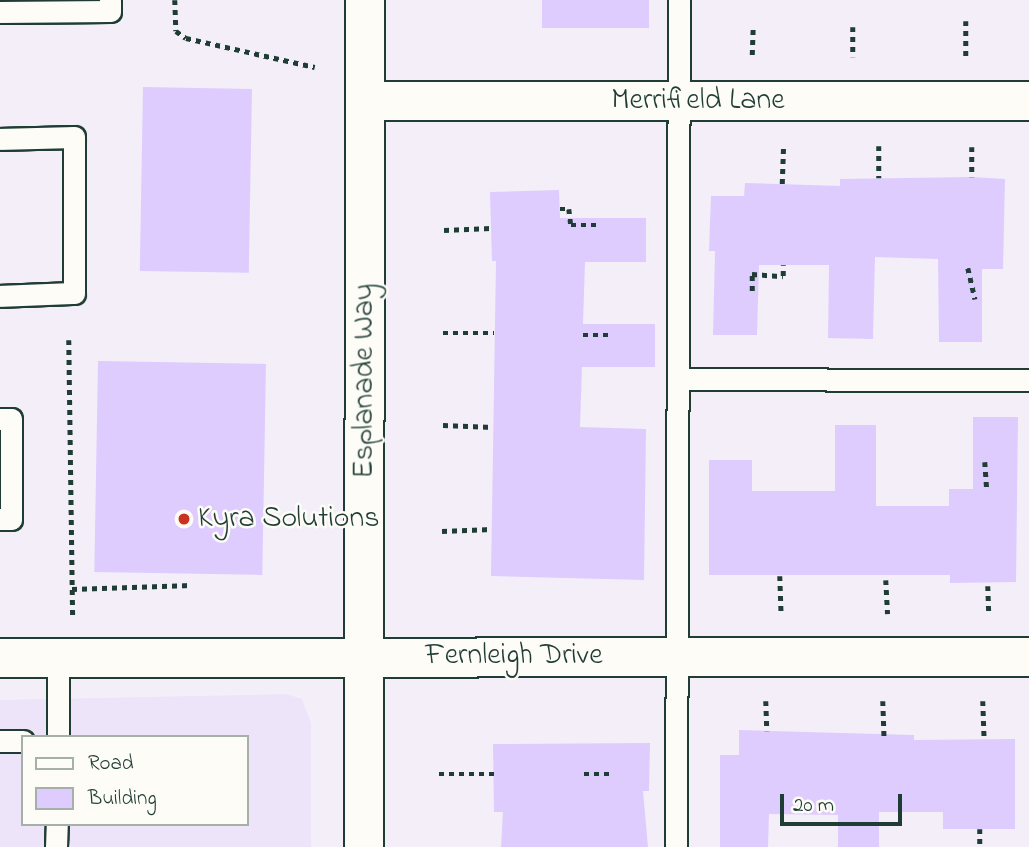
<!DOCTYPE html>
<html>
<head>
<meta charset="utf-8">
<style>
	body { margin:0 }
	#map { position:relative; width:1029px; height:847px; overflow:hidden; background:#f4eef9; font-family:"Indie Flower",sans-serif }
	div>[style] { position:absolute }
	.built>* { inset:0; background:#ede4fa }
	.building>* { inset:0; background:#deccfe; transform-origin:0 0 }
	.path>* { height:4.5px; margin-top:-2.25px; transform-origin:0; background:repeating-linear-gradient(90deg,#1f3d34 0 5px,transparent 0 10px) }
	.roads { filter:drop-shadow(2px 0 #1f3d34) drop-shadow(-2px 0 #1f3d34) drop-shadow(0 2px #1f3d34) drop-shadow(0 -2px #1f3d34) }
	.service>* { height:21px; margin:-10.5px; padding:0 10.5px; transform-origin:10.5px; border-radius:10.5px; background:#fdfcf7 }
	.minor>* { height:38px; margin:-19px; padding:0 19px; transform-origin:19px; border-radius:19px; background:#fdfcf7 }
	.tertiary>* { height:38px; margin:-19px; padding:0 19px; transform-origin:19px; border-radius:19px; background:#fdfcf7 }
	.dots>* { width:19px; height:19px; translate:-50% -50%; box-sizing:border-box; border:4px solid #fdfcf7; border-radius:50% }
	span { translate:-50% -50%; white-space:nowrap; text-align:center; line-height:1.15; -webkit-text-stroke:5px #fdfcf7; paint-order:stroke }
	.street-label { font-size:30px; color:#1f3d34 }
	.poi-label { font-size:30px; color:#1f3d34 }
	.left { translate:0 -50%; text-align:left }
	.legend { position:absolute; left:21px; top:735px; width:228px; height:91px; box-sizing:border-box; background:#fdfcf7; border:2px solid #a4b0a9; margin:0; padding:9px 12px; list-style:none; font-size:21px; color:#1f3d34 }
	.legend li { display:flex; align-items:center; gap:14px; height:35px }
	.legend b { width:35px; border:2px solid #a4b0a9 }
	.scale { position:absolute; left:780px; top:794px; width:122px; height:32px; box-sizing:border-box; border:4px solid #1f3d34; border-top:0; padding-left:9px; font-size:21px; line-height:24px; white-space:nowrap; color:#1f3d34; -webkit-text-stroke:5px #fdfcf7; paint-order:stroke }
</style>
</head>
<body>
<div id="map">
	<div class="built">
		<i style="clip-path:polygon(evenodd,286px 694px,302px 699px,311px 723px,311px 847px,0 847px,0 700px,286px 694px,23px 737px,247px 737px,247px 824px,23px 824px,23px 737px)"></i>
	</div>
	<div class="building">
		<i style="left:542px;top:0;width:107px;height:28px"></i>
		<i style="left:143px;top:87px;width:109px;height:184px;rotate:1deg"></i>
		<i style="clip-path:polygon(972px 177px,1005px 179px,1003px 269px,982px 269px,982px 342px,939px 342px,938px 259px,875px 257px,873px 339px,828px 338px,829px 265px,759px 265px,757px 335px,713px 335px,715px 251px,709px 251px,711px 196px,744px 196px,745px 183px,840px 186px,840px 179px)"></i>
		<i style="clip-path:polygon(559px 190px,560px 218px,646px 218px,646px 262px,585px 262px,583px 324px,655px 324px,655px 367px,582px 367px,580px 427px,646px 429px,644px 580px,491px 576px,496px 261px,492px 261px,490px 192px)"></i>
		<i style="left:98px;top:361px;width:168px;height:211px;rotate:1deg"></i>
		<i style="clip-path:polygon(973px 417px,1018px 417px,1016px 582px,950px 583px,950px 575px,709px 575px,709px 460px,752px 460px,752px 491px,835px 491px,835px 425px,876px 425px,876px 506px,949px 506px,949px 489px,973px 489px)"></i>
		<i style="clip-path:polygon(739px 730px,914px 735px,914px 740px,1015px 739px,1015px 829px,943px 829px,943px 812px,879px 812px,879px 847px,838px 847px,838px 815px,769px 814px,768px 847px,720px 847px,720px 755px,739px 755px)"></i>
		<i style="clip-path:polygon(650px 743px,649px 791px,643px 791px,648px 847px,501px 847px,503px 812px,494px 812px,493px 744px)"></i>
	</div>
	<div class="path">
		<i style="left:175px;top:0;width:31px;rotate:88deg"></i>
		<i style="left:176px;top:31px;width:12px;rotate:35deg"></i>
		<i style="left:186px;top:38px;width:132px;rotate:12.7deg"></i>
		<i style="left:966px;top:21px;width:36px;rotate:90deg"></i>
		<i style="left:853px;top:27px;width:30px;rotate:90deg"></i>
		<i style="left:752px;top:55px;width:30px;rotate:-88deg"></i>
		<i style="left:879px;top:146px;width:32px;rotate:90deg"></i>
		<i style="left:972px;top:147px;width:30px;rotate:90deg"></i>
		<i style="left:782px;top:184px;width:38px;rotate:-88deg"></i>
		<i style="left:560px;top:209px;width:9px"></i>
		<i style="left:569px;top:209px;width:16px;rotate:83deg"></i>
		<i style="left:571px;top:225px;width:28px"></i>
		<i style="left:444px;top:230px;width:47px;rotate:-2.4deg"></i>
		<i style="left:968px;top:268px;width:32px;rotate:77deg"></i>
		<i style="left:752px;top:291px;width:17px;rotate:-90deg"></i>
		<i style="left:752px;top:274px;width:31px;rotate:4deg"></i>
		<i style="left:783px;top:276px;width:11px;rotate:-90deg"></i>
		<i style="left:443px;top:333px;width:51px"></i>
		<i style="left:583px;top:335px;width:27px"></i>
		<i style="left:69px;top:340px;width:279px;rotate:89.2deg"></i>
		<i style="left:443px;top:425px;width:50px;rotate:2.3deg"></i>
		<i style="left:985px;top:462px;width:27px;rotate:86deg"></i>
		<i style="left:442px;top:531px;width:50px;rotate:-2.3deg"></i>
		<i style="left:780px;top:576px;width:37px;rotate:88deg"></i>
		<i style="left:886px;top:580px;width:34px;rotate:87deg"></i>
		<i style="left:988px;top:586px;width:28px;rotate:88deg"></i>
		<i style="left:72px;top:589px;width:120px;rotate:-1.9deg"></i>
		<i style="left:766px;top:701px;width:30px;rotate:88deg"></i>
		<i style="left:883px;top:701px;width:35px;rotate:88deg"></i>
		<i style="left:983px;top:701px;width:37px;rotate:88deg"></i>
		<i style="left:439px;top:774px;width:55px"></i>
		<i style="left:584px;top:774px;width:26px"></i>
		<i style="left:980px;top:829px;width:18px;rotate:90deg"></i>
	</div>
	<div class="roads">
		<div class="service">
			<i style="left:0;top:12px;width:110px;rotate:-0.5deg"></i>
			<i style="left:110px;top:11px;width:11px;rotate:-90deg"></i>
			<i style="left:0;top:139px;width:74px;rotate:-1.5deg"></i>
			<i style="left:74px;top:137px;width:156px;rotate:90deg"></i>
			<i style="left:74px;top:293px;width:74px;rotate:177.7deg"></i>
			<i style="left:680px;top:379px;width:349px;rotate:0.2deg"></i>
			<i style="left:0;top:419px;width:11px"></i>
			<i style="left:11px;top:419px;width:100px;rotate:90deg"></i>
			<i style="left:11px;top:519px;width:11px;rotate:180deg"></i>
			<i style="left:58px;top:737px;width:80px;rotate:-90deg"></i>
			<i style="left:0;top:741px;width:23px"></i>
			<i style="left:56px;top:847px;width:23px;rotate:-88deg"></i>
			<i style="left:676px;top:847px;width:847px;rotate:-89.8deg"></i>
		</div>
		<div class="minor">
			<i style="left:366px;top:101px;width:663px"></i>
			<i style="left:0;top:658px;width:1029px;rotate:-0.06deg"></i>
		</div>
		<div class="tertiary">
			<i style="left:364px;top:847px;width:847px;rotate:-89.93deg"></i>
		</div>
	</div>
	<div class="dots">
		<i style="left:184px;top:519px;background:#c8321e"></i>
	</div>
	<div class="street-label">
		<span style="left:698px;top:101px">Merrifield Lane</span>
		<span style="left:365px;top:381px;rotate:-90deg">Esplanade Way</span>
		<span style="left:514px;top:656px">Fernleigh Drive</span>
	</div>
	<div class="poi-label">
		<span class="left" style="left:198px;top:519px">Kyra Solutions</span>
	</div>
	<ul class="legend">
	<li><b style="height:9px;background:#fdfcf7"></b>Road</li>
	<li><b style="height:19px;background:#deccfe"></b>Building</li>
	</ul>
	<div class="scale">20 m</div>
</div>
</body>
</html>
